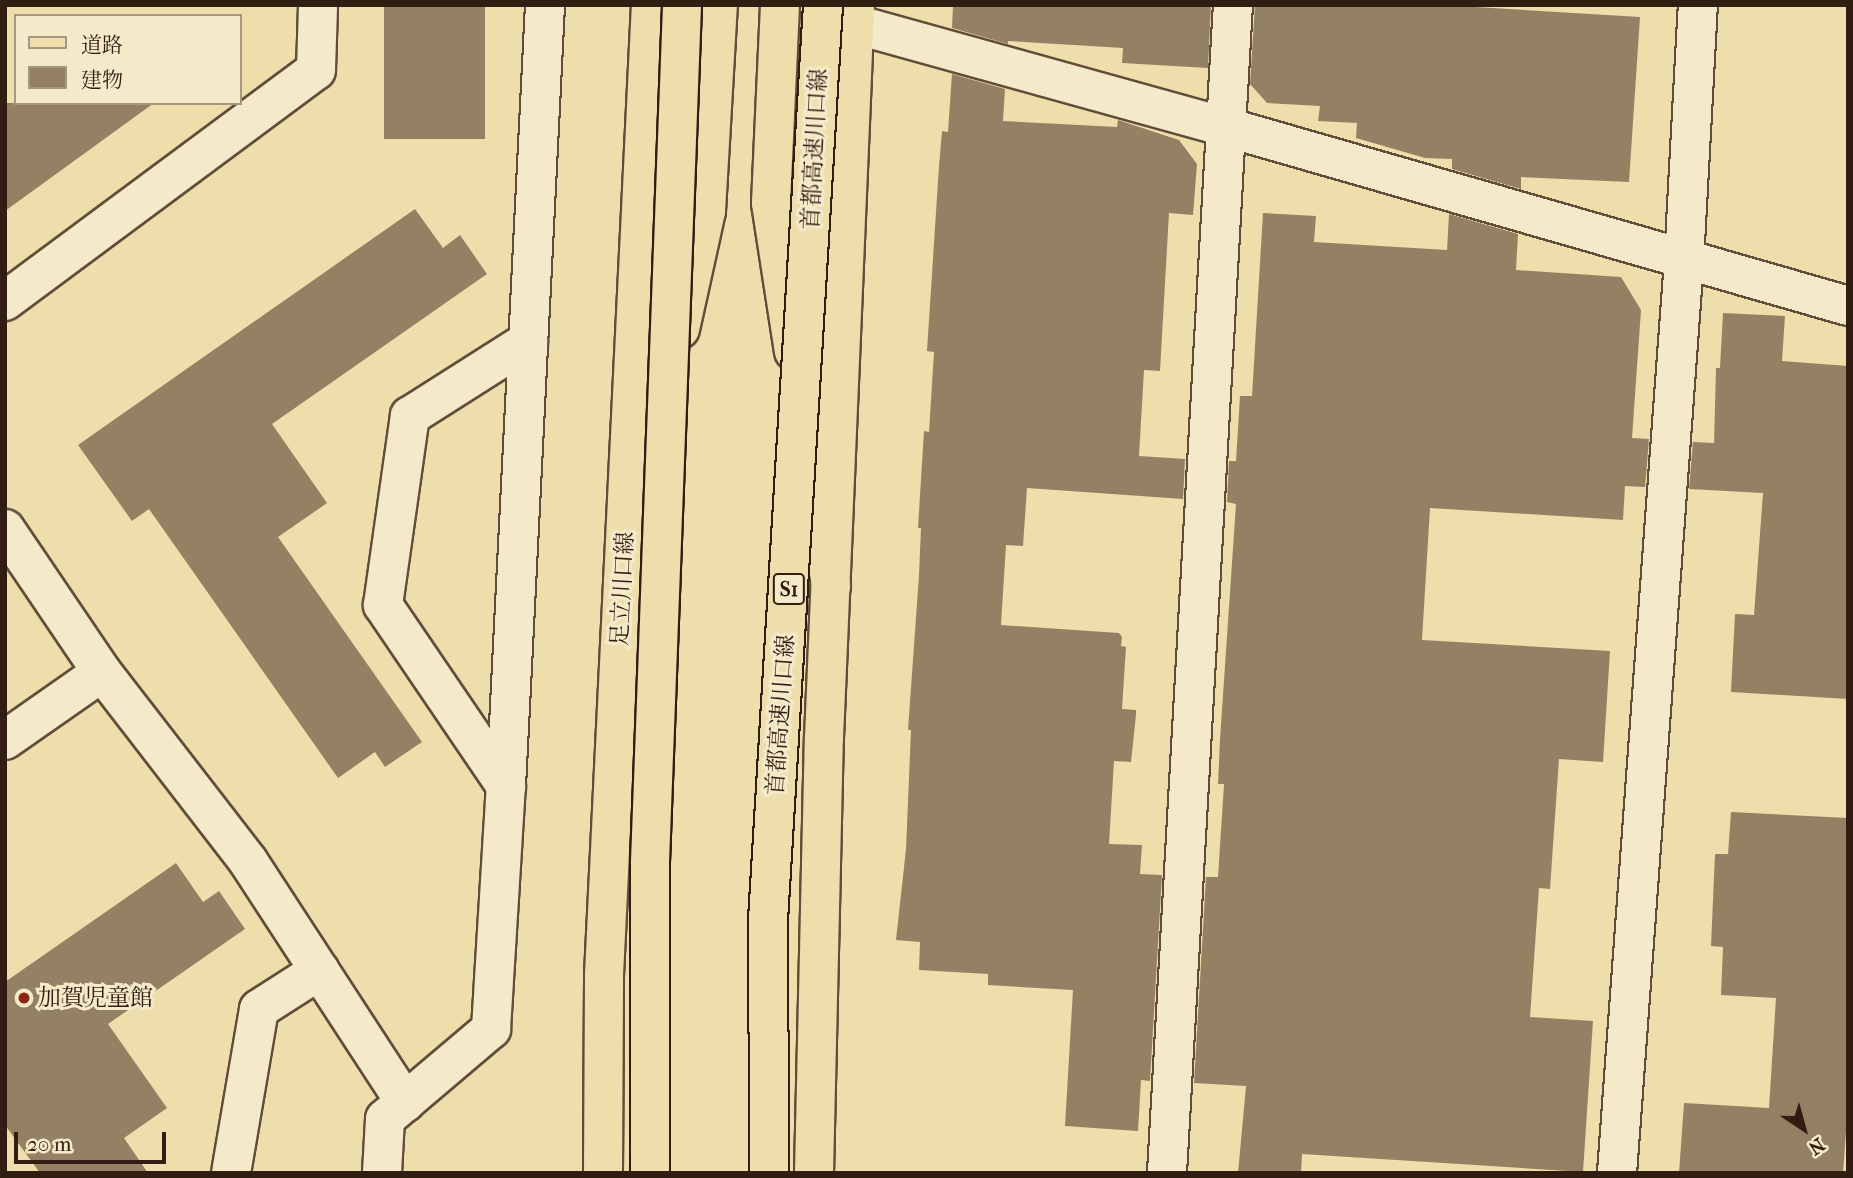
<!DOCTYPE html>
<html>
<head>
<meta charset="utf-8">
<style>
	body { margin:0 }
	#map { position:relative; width:1853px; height:1178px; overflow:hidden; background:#eedeac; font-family:"IM FELL French Canon","Noto Serif JP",serif }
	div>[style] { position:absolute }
	.building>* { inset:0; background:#948163; transform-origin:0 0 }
	.roads { filter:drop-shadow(2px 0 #614d39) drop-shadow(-2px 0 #614d39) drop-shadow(0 2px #614d39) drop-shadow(0 -2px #614d39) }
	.minor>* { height:38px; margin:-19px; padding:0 19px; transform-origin:19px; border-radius:19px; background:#f4eac9 }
	.major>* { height:38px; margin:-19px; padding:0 19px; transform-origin:19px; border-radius:19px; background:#eedeac }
	.highway>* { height:38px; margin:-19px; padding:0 19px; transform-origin:19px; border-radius:19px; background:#eedeac }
	.bridges { filter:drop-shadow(2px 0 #321d13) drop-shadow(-2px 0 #321d13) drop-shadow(0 2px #321d13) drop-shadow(0 -2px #321d13) }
	.highway-bridge>* { height:38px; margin:-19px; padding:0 19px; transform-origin:19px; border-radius:19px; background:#eedeac }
	.dots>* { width:19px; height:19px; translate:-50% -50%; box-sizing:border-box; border:4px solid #f4eac9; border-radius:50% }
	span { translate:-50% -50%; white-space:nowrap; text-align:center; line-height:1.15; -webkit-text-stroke:6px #f4eac9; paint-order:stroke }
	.shield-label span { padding:2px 5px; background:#f4eac9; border:2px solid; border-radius:5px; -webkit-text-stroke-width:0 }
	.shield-label { font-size:21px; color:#321d13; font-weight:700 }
	.street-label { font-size:23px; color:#321d13 }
	.poi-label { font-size:23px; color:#321d13 }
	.left { translate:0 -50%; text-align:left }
	.frame { position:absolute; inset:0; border:7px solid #321d13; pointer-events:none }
	.legend { position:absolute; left:14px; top:14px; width:228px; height:91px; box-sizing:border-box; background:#f4eac9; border:2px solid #a69880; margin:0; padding:9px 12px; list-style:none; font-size:21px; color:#321d13 }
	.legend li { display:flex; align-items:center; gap:14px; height:35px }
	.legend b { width:35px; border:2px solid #a69880 }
	.north { position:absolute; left:1769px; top:1094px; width:70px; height:70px; -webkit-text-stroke:5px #f4eac9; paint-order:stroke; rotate:144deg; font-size:19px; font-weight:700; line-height:28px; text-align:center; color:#321d13 }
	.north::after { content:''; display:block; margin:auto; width:24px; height:32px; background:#321d13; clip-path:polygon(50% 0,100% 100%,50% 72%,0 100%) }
	.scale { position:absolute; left:14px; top:1132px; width:152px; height:32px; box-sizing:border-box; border:4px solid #321d13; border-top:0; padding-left:9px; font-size:21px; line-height:24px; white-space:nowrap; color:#321d13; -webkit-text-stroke:5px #f4eac9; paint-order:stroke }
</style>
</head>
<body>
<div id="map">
	<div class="building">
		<i style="left:384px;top:5px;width:101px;height:134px"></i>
		<i style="clip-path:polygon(953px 5px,1211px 5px,1208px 68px,1122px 63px,1123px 48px,1008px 41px,1008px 44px,952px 28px)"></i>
		<i style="clip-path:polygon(1255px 5px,1442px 5px,1640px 17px,1629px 182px,1521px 177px,1521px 189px,1452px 169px,1452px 159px,1425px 158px,1356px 138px,1357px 123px,1318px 121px,1320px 106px,1267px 103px,1250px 84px)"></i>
		<i style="clip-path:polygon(952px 74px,1005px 89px,1003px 121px,1117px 127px,1118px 120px,1179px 140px,1197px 164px,1193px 215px,1169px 213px,1160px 371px,1144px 370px,1139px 456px,1185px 459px,1183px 499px,1027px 488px,1023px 546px,1006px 545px,1001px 625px,1119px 633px,1122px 637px,1121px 646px,1126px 647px,1122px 709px,1136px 710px,1136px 715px,1131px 762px,1114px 761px,1109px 844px,1142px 845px,1140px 874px,1162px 875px,1150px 1081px,1141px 1080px,1138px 1131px,1065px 1126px,1073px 990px,988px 985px,988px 974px,919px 970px,920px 942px,896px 940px,906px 849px,911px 730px,908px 730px,919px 575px,921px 528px,918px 528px,924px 431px,929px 432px,934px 352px,927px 351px,939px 166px,942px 131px,948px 132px)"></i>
		<i style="clip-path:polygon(5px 103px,154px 103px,5px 211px)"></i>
		<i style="clip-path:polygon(415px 209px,443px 248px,460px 235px,487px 274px,272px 424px,327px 503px,278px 537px,422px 742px,385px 767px,375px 752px,338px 778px,149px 509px,132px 521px,78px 445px)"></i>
		<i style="clip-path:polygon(1263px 213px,1316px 216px,1314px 242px,1447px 250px,1449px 214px,1518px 234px,1516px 270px,1621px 277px,1641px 310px,1632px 438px,1649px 439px,1645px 487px,1625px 486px,1623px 520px,1430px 508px,1422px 640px,1610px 651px,1603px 762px,1559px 759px,1550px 889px,1539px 888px,1530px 1017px,1593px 1021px,1583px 1172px,1302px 1154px,1301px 1173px,1238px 1173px,1246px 1086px,1194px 1083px,1206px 877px,1218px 877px,1224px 784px,1218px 784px,1220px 739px,1236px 504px,1227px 502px,1229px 461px,1236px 461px,1240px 396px,1252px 396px)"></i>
		<i style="clip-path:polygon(1723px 313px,1785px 316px,1782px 361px,1848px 366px,1848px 699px,1731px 692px,1735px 614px,1754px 615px,1763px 493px,1689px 489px,1693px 442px,1714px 443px,1716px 368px,1720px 368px)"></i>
		<i style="clip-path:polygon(1731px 812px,1848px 818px,1848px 1104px,1843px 1173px,1679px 1173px,1684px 1103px,1769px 1108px,1776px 998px,1721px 995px,1723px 947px,1711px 946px,1715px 854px,1728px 854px)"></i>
		<i style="clip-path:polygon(176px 863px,203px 902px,219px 891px,245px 929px,108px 1024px,167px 1108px,124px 1138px,148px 1173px,40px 1173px,5px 1125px,5px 982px)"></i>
	</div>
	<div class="roads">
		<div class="minor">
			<i style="left:854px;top:24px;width:386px;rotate:15.5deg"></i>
			<i style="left:1226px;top:127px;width:647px;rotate:16.05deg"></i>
			<i style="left:5px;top:301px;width:387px;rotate:-36.6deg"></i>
			<i style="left:316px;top:70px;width:65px;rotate:-88.2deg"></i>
			<i style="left:5px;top:529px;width:173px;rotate:55.9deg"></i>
			<i style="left:102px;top:672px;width:239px;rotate:52.3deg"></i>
			<i style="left:248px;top:861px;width:288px;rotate:56.9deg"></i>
			<i style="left:405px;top:1102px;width:26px;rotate:140deg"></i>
			<i style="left:385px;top:1119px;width:54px;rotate:93.2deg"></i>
			<i style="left:5px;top:740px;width:118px;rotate:-35deg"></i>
			<i style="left:506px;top:786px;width:219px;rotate:-124.2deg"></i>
			<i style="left:383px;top:605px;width:191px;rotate:-81.9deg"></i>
			<i style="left:410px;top:416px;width:140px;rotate:-32.4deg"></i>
			<i style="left:405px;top:1102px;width:113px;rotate:-40.3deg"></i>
			<i style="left:491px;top:1029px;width:243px;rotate:-86.5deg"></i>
			<i style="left:506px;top:786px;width:782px;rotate:-87.14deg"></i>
			<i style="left:231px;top:1173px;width:166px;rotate:-80.3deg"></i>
			<i style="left:259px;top:1009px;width:72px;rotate:-32.6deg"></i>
			<i style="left:1167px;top:1173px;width:1170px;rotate:-86.77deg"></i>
			<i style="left:1617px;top:1173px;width:914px;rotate:-85.8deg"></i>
			<i style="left:1684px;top:261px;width:256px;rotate:-86.9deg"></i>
		</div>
		<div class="major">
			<i style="left:603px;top:1173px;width:198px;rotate:-89.7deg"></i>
			<i style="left:604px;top:975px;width:971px;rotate:-87.23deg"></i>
			<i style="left:814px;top:1173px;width:435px;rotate:-88.7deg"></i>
			<i style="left:824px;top:738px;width:734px;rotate:-87.58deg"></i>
		</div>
		<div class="highway">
			<i style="left:780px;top:5px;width:198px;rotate:92.6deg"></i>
			<i style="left:771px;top:203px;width:150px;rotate:81.2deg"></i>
			<i style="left:680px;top:329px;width:121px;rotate:-77.6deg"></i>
			<i style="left:706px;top:211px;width:206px;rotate:-86.7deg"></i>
			<i style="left:806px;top:424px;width:164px;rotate:81.2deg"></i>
			<i style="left:623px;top:581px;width:153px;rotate:-77.5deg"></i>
		</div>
	</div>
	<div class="bridges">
		<div class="highway-bridge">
			<i style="left:650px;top:1173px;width:311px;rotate:-90deg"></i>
			<i style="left:650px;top:862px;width:858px;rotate:-87.86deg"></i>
			<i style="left:769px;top:1173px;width:253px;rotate:-90.2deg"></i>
			<i style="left:768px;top:920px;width:917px;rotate:-86.56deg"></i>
		</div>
	</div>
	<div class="dots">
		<i style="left:24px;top:998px;background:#8f2418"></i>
	</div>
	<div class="shield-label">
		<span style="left:789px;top:589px">S1</span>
	</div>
	<div class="street-label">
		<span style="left:815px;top:149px;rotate:-87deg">首都高速川口線</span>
		<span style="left:623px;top:589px;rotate:-87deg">足立川口線</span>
		<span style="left:781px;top:715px;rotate:-86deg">首都高速川口線</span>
	</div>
	<div class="poi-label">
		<span class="left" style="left:38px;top:998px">加賀児童館</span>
	</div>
	<div class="frame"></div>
	<ul class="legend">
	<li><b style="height:9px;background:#eedeac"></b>道路</li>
	<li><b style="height:19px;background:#948163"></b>建物</li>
	</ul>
	<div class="north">N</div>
	<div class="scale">20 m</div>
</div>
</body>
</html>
